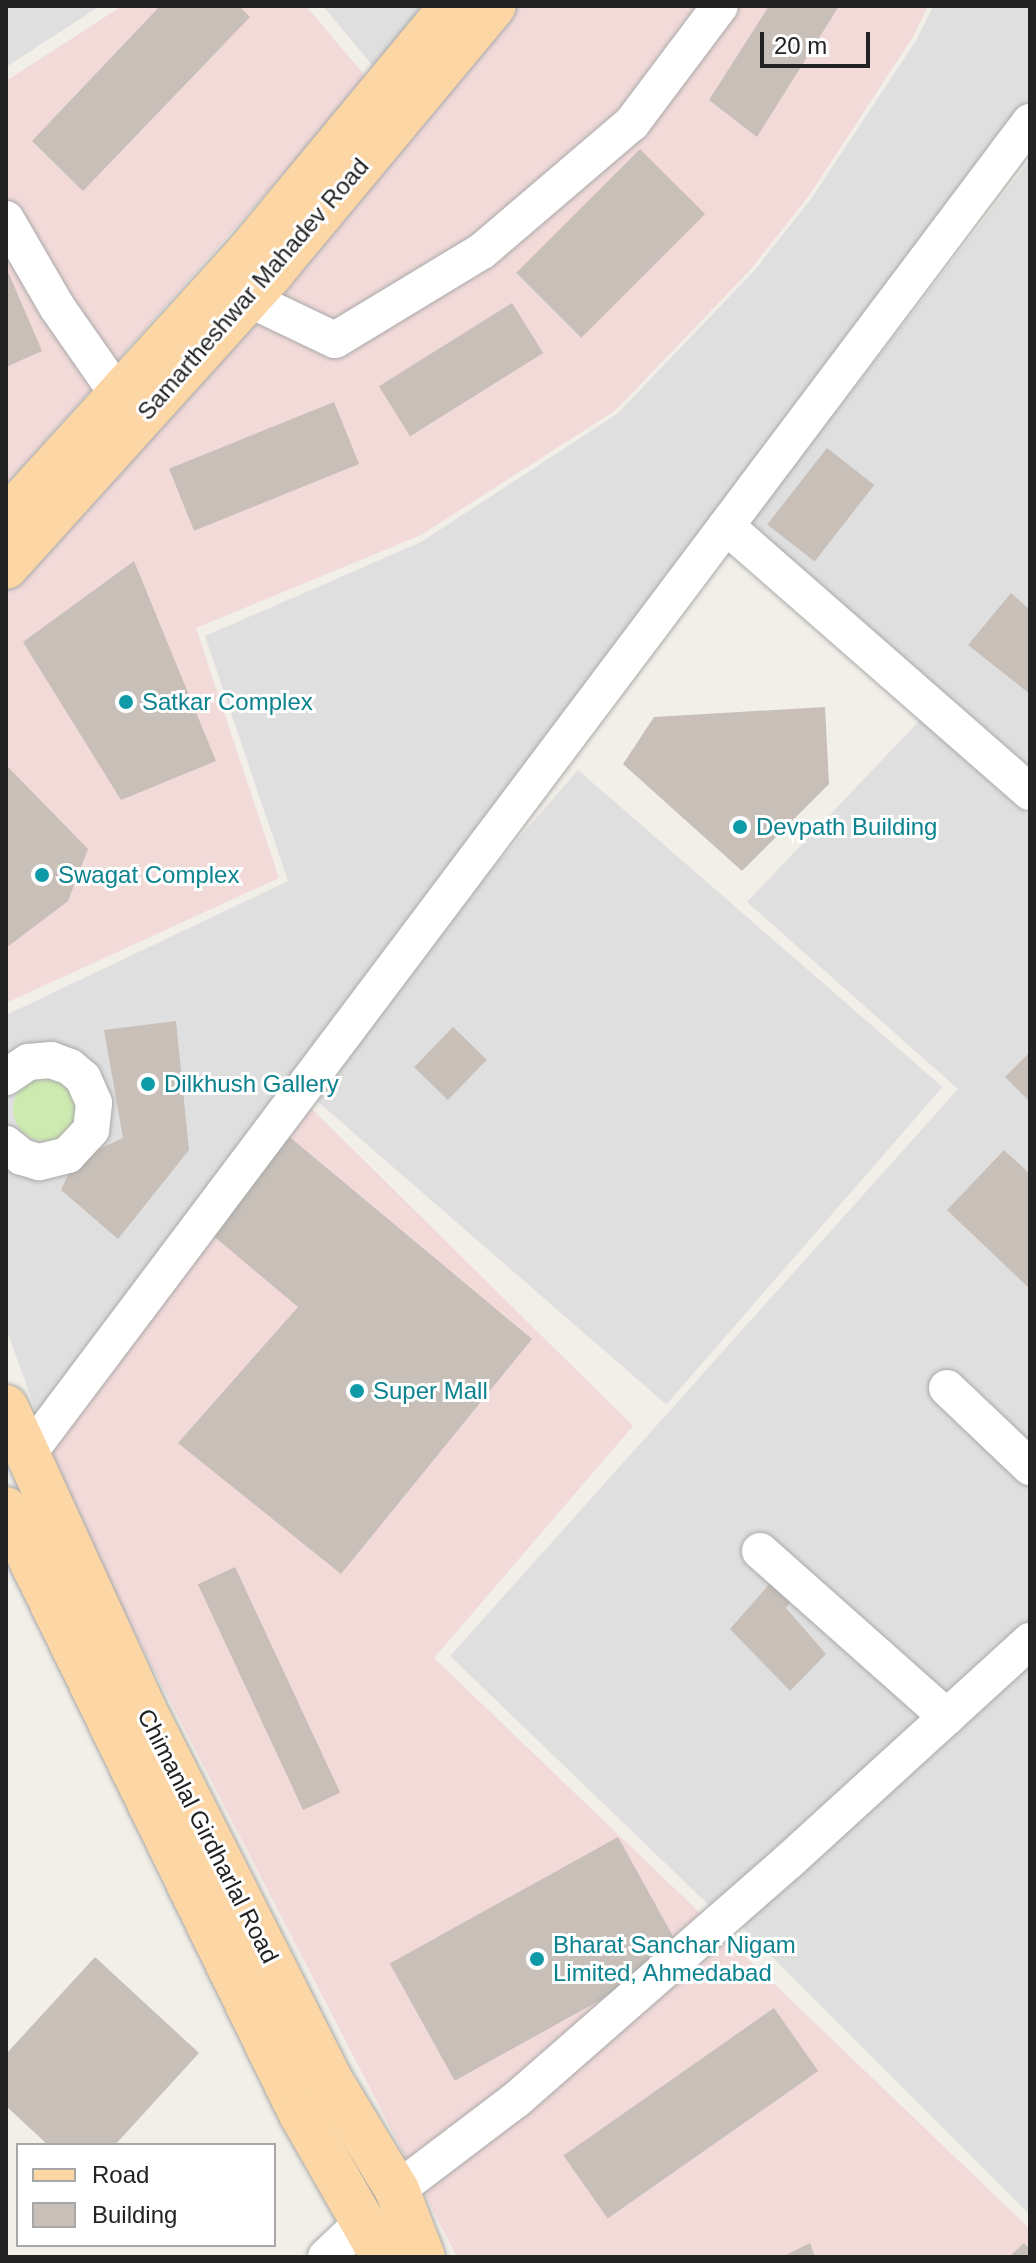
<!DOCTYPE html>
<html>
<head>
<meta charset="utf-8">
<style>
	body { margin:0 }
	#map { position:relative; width:1036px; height:2263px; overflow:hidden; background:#f2efe9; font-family:Arial,sans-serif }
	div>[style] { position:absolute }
	.residential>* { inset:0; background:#e0dfdf; transform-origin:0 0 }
	.commercial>* { inset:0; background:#f2dad9 }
	.grass>* { inset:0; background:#cdebb0 }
	.round { border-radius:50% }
	.building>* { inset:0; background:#c7bfb8; transform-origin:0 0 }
	.roads { filter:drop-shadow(0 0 2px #a9a9a9) drop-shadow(0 0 2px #a9a9a9) }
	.minor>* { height:36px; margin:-18px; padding:0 18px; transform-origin:18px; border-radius:18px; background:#fff }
	.major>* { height:44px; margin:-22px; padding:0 22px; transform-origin:22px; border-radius:22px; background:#fcd6a4 }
	.dots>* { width:22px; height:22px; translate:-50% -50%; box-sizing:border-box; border:4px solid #fff; border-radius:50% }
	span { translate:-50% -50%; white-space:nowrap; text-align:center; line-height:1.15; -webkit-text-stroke:6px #fff; paint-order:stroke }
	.street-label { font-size:24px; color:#222 }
	.culture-label { font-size:24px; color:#0d838f }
	.left { translate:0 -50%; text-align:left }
	.frame { position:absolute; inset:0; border:8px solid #222; pointer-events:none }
	.legend { position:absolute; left:16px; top:2143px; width:260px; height:104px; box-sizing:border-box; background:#fff; border:2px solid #a7a7a7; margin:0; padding:10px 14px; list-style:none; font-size:24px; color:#222 }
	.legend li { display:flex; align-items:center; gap:16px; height:40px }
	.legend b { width:40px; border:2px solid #a7a7a7 }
	.scale { position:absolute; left:760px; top:32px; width:110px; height:36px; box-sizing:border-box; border:4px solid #222; border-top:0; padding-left:10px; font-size:24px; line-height:28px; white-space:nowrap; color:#222; -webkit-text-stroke:6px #fff; paint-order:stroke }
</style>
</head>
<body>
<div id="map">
	<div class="residential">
		<i style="clip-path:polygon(6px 6px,100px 6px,6px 67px)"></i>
		<i style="clip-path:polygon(323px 6px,427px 6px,377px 71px)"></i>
		<i style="clip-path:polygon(933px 6px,1030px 6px,1030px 96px,37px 1414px,6px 1328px,6px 1015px,288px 881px,205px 636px,421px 542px,617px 414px,753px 272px,811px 199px,917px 39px)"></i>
		<i style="clip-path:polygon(1030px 160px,1030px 769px,748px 525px)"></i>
		<i style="clip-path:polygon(920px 720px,1030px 817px,1030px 1625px,717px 1913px,450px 1656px,958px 1089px,747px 902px)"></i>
		<i style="left:578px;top:770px;width:483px;height:421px;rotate:41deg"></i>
		<i style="clip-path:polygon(1030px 1660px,1030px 2215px,741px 1926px)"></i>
	</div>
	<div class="commercial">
		<i style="clip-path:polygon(122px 6px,306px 6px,368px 79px,6px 485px,6px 81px)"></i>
		<i style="clip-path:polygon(490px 6px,928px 6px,913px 37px,808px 197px,751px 269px,616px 410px,421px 535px,196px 628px,279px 878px,6px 1003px,6px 573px)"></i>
		<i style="clip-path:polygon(303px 1100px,633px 1426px,434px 1658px,1030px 2229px,1030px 2257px,457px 2257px,41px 1451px)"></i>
	</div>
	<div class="grass">
		<i class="round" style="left:13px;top:1077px;width:64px;height:64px"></i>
	</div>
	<div class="building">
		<i style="clip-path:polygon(160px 6px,239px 6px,250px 17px,83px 191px,32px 141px)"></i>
		<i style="clip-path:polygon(769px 6px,839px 6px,757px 137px,709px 100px)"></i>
		<i style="left:640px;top:149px;width:92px;height:175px;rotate:45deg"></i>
		<i style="clip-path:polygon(6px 267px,42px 351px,6px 367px)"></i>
		<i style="left:512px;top:303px;width:59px;height:157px;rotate:58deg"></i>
		<i style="left:334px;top:402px;width:67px;height:178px;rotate:68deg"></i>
		<i style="left:827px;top:448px;width:60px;height:97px;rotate:38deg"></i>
		<i style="clip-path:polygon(134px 561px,216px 761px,121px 800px,23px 642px)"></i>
		<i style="clip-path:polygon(1011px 593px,1030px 610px,1030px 694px,968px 645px)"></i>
		<i style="clip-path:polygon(825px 707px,829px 784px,742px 871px,623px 764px,654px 717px)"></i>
		<i style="clip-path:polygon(6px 765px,88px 849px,68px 901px,6px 948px)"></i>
		<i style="clip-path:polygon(176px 1021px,189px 1150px,118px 1239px,61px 1190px,75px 1160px,123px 1138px,104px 1030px)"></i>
		<i style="left:453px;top:1027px;width:47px;height:56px;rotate:44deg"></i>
		<i style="clip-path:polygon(1030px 1052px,1030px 1102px,1005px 1077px)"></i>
		<i style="clip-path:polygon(286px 1134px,532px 1339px,341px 1574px,178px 1443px,298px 1307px,210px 1233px)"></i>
		<i style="clip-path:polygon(1004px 1150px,1030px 1174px,1030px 1289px,947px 1210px)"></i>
		<i style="left:235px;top:1567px;width:249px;height:41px;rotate:65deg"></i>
		<i style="clip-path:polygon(772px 1581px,793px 1598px,786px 1608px,826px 1654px,790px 1691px,730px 1629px)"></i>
		<i style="left:618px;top:1837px;width:134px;height:261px;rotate:61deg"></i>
		<i style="clip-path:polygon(95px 1957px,199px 2053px,115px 2145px,48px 2145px,6px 2106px,6px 2054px)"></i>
		<i style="left:774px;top:2008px;width:77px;height:257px;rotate:55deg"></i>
		<i style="clip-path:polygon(810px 2243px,815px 2257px,782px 2257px)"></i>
		<i style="clip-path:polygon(1024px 2243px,1030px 2249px,1030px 2257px,1009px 2257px)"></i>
	</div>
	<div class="roads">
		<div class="minor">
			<i style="left:6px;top:219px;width:102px;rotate:59.9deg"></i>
			<i style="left:57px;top:307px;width:108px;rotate:55.1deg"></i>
			<i style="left:249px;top:299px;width:95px;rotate:25.5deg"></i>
			<i style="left:335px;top:340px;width:172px;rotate:-31.2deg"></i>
			<i style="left:482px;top:251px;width:197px;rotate:-40.5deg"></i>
			<i style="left:632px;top:123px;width:146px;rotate:-53.1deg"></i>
			<i style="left:726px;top:526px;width:404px;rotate:41.2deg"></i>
			<i style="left:6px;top:1077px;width:27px;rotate:-34deg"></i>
			<i style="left:28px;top:1062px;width:23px;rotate:-5deg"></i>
			<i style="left:51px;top:1060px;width:20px;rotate:20deg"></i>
			<i style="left:70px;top:1067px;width:17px;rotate:40deg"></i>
			<i style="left:83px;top:1078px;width:27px;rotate:66deg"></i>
			<i style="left:94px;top:1103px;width:27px;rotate:96deg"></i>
			<i style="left:91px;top:1130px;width:34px;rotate:133deg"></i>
			<i style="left:68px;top:1155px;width:30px;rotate:166deg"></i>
			<i style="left:39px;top:1162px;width:18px;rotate:-164deg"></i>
			<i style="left:22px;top:1157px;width:21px;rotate:-141deg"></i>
			<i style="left:947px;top:1388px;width:115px;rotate:43.6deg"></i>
			<i style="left:28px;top:1454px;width:1667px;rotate:-53.05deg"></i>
			<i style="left:760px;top:1551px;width:250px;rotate:41.6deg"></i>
			<i style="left:397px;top:2190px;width:151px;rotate:-37.2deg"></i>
			<i style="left:517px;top:2099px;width:363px;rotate:-41.2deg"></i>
			<i style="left:790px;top:1860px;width:325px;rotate:-42.4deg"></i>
			<i style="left:326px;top:2257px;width:52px;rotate:-43.5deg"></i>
		</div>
		<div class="major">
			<i style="left:6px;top:519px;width:362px;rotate:-47.8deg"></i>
			<i style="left:249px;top:251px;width:318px;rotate:-50.4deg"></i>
			<i style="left:6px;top:567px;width:399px;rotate:-47.9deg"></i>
			<i style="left:273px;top:271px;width:345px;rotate:-50.2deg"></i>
			<i style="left:6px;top:1407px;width:332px;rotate:65.4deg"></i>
			<i style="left:144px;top:1709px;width:422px;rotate:63.3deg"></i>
			<i style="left:334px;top:2086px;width:122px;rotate:58.8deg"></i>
			<i style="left:397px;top:2190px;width:72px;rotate:68.8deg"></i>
			<i style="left:6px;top:1509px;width:673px;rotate:64.01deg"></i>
			<i style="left:301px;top:2114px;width:165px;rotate:60.2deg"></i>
		</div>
	</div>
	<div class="dots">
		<i style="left:126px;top:702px;background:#0f9aa8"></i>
		<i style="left:740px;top:827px;background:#0f9aa8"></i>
		<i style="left:42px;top:875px;background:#0f9aa8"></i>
		<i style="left:148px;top:1084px;background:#0f9aa8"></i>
		<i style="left:357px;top:1391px;background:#0f9aa8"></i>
		<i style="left:537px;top:1959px;background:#0f9aa8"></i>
	</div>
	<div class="street-label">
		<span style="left:253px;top:289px;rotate:-49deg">Samartheshwar Mahadev Road</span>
		<span style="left:208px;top:1836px;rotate:63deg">Chimanlal Girdharlal Road</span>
	</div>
	<div class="culture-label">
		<span class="left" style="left:142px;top:702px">Satkar Complex</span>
		<span class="left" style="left:756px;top:827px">Devpath Building</span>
		<span class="left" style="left:58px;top:875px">Swagat Complex</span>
		<span class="left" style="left:164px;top:1084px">Dilkhush Gallery</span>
		<span class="left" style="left:373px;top:1391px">Super Mall</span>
		<span class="left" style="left:553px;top:1959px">Bharat Sanchar Nigam<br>Limited, Ahmedabad</span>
	</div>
	<div class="frame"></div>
	<ul class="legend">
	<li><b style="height:10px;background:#fcd6a4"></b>Road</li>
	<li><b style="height:22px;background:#c7bfb8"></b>Building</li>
	</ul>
	<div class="scale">20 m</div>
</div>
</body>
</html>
